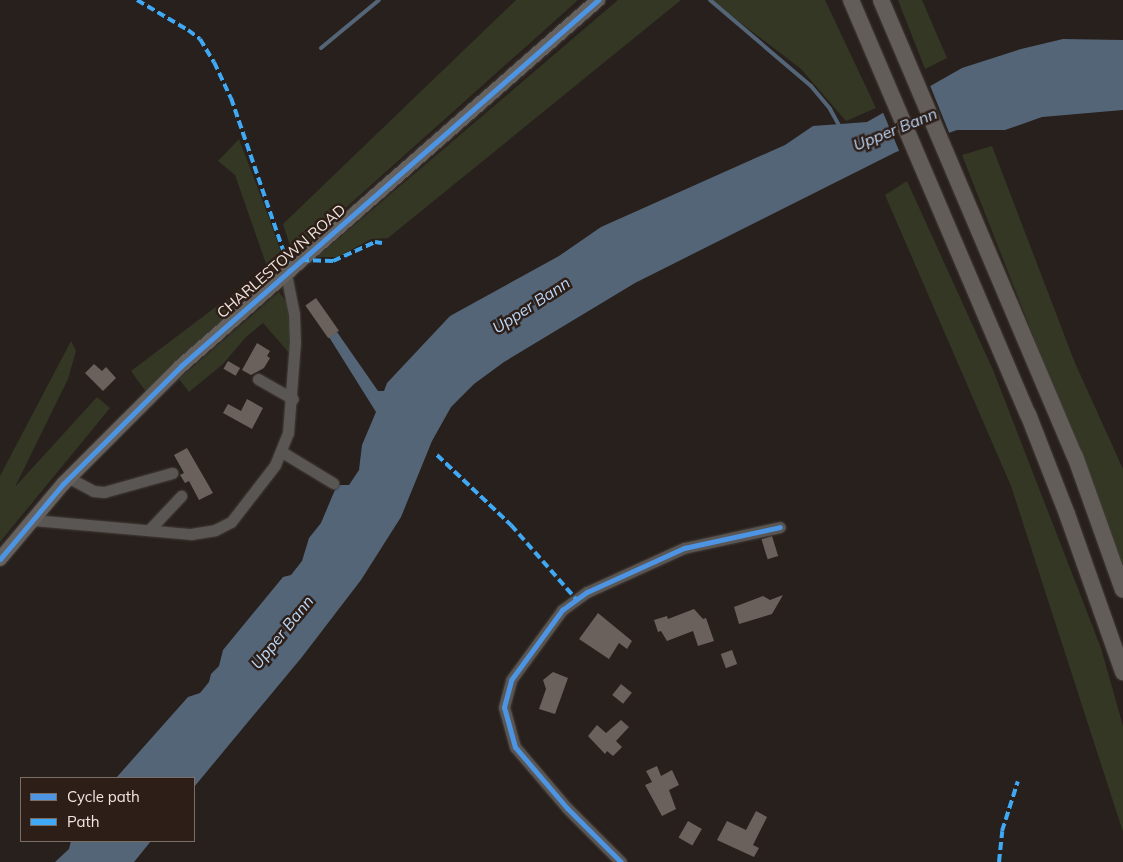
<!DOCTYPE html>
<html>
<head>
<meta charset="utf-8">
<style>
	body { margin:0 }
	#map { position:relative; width:1123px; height:862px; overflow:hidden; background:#28201c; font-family:Mulish,sans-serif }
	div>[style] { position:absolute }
	.green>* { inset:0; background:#333724 }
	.water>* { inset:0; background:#546578 }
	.pier>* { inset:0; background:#28201c }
	.stream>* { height:4px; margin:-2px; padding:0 2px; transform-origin:2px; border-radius:2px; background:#546578 }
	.building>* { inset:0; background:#6b615c; transform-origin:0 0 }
	.roads { filter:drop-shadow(0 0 1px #433c38) drop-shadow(0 0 1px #433c38) }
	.minor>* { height:11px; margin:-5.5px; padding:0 5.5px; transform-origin:5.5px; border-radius:5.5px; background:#5a5653 }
	.major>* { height:14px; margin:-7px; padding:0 7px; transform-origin:7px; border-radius:7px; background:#64615e }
	.highway>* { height:16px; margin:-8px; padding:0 8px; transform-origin:8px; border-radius:8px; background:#625d59 }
	.quiet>* { height:4px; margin-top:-2px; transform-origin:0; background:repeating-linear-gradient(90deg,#3fa9f5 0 8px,transparent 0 12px) }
	.cycleway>* { height:5px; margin:-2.5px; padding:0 2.5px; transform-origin:2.5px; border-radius:2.5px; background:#4d94e3 }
	span { translate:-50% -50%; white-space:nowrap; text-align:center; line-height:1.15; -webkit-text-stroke:5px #2d1e17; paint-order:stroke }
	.street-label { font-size:15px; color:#f0e5e0 }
	.water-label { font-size:16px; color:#bad8fa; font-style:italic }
	.legend { position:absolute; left:20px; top:777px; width:175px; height:65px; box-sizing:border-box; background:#2d1e17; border:1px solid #7b6e67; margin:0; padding:6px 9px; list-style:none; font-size:15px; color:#f0e5e0 }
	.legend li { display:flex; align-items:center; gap:10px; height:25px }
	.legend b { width:25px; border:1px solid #7b6e67 }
</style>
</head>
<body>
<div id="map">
	<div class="green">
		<i style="clip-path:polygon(516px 0,578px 0,293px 255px,283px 224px)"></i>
		<i style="clip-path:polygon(618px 0,681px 0,388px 238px,371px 239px,338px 257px,317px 257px)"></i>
		<i style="clip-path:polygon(711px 0,825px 0,876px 108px,846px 121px,801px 69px)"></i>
		<i style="clip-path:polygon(898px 0,922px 0,947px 58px,925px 69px)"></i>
		<i style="clip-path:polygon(239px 139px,268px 215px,284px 261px,266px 264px,235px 175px,218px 161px)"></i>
		<i style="clip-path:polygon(992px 146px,1075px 363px,1123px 469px,1123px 564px,962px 155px)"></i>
		<i style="clip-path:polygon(907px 181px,993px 370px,1101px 648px,1123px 726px,1123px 832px,1011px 486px,885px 195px)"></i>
		<i style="clip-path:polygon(254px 278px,241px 303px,146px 392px,131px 371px)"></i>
		<i style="clip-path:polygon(279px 292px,288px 304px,290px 354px,263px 323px,246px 337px,223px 364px,189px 392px,179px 379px)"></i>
		<i style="clip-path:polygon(71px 341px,76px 351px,68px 379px,15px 487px,97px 397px,110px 408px,0 542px,0 476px)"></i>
	</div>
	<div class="water">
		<i style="clip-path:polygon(1063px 39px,1123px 40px,1123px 110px,1042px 117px,1005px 130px,957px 130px,896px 152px,635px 283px,504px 362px,474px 384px,451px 407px,432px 441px,401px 517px,361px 580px,302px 657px,194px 787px,194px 778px,116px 778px,188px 697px,200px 693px,209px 682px,211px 674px,219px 666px,223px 650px,283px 577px,291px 575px,302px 561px,309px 538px,321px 523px,337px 485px,349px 485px,359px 470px,362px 445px,376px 412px,329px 337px,337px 332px,378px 391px,384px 391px,387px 383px,450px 316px,559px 256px,601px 227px,785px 145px,813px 126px,867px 122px,962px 68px,1021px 49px)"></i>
		<i style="clip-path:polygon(71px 841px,151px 841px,134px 862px,55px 862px,69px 849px)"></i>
	</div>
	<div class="pier">
		<i style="clip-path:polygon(929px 83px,950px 135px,900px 153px,882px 110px)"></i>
	</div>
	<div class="stream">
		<i style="left:710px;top:0;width:133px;rotate:40.4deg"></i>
		<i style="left:811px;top:86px;width:30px;rotate:50deg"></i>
		<i style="left:830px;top:109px;width:23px;rotate:61deg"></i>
		<i style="left:321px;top:48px;width:75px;rotate:-39.6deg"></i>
	</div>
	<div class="building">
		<i style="left:316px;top:298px;width:40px;height:13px;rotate:55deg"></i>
		<i style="clip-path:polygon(257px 343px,270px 351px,267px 356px,270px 358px,264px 368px,251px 375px,242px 370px)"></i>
		<i style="left:228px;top:361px;width:14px;height:9px;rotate:30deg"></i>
		<i style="clip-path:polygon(94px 364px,102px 371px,106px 367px,116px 378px,103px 391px,85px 373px)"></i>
		<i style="clip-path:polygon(247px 399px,263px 408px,252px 429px,223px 413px,228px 404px,241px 411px)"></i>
		<i style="clip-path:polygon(187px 448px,213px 493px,199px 500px,189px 481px,185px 483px,180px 475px,184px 473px,174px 455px)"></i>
		<i style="left:772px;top:536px;width:21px;height:11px;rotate:73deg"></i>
		<i style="clip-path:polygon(783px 595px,772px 614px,739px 624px,734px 607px,763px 596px,770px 600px)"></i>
		<i style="clip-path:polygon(694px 609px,703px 619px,706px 618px,714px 641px,698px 646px,693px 631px,667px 641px,661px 631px,658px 632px,654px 620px,667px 616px,668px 619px)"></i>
		<i style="clip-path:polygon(598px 613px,632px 641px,627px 649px,619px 643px,609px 659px,579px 639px)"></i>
		<i style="left:732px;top:650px;width:15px;height:12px;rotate:70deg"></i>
		<i style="clip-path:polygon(553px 672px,568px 678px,555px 714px,539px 709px,546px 689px,543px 680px)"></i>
		<i style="left:621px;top:684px;width:14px;height:14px;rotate:39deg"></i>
		<i style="clip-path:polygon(621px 720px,629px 727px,616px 741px,622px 747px,613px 756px,607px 751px,605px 754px,588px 736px,597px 725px,606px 733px)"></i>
		<i style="clip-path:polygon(657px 766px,661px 776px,672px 770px,679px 785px,669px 790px,676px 809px,662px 816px,645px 785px,652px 782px,646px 771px)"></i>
		<i style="clip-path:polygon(756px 811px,767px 817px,753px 845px,759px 848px,754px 857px,717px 840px,727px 821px,746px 830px)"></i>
		<i style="left:688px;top:821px;width:16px;height:19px;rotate:30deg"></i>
	</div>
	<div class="roads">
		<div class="minor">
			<i style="left:258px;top:379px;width:40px;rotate:29.7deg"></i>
			<i style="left:282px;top:452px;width:60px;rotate:31.3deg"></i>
			<i style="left:69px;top:478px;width:27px;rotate:28deg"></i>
			<i style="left:93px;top:491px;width:11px;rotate:5deg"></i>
			<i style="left:104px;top:492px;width:71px;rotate:-15.6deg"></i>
			<i style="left:33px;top:520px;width:159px;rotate:5.1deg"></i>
			<i style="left:191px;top:534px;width:24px;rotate:-9deg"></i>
			<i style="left:215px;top:530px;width:18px;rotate:-27deg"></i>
			<i style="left:231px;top:522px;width:72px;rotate:-52.3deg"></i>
			<i style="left:275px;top:465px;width:35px;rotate:-68deg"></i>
			<i style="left:288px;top:433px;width:90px;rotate:-85.6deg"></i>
			<i style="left:295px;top:343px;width:29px;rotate:-92deg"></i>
			<i style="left:294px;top:314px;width:41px;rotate:-101.3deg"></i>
			<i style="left:149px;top:530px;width:47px;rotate:-46.7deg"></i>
			<i style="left:621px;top:862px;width:76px;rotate:-135deg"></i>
			<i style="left:567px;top:808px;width:80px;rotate:-130.4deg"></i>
			<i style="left:515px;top:747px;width:41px;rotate:-105.4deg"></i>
			<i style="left:504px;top:707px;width:28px;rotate:-75deg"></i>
			<i style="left:511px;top:680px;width:87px;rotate:-53.9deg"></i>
			<i style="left:562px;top:610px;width:31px;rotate:-36deg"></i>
			<i style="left:587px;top:592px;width:107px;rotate:-24.4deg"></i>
			<i style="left:684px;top:548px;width:98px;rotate:-12.3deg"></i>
		</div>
		<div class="major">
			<i style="left:0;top:559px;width:98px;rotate:-50deg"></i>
			<i style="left:63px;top:484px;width:167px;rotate:-45deg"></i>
			<i style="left:181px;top:366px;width:555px;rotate:-41.27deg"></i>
		</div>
		<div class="highway">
			<i style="left:851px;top:0;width:450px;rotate:66.9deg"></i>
			<i style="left:1028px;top:414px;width:107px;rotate:68.7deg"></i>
			<i style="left:1067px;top:514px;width:168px;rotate:70.5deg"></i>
			<i style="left:881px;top:0;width:496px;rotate:67deg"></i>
			<i style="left:1075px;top:456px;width:142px;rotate:70.3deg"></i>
		</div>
	</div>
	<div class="quiet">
		<i style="left:137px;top:0;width:59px;rotate:30.5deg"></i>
		<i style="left:188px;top:30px;width:15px;rotate:37deg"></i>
		<i style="left:200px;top:39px;width:27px;rotate:59deg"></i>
		<i style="left:214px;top:62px;width:40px;rotate:65deg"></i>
		<i style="left:231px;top:98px;width:182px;rotate:71.1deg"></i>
		<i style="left:301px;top:260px;width:32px;rotate:2deg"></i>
		<i style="left:333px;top:261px;width:46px;rotate:-24.3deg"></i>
		<i style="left:375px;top:242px;width:7px;rotate:8deg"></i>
		<i style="left:437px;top:455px;width:102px;rotate:43.4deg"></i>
		<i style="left:511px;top:525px;width:98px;rotate:48.7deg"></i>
		<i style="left:999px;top:862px;width:31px;rotate:-84deg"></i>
		<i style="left:1002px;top:831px;width:52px;rotate:-72.3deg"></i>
	</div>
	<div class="cycleway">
		<i style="left:0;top:559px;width:98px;rotate:-50deg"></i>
		<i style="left:63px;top:484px;width:167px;rotate:-45deg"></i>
		<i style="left:181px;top:366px;width:555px;rotate:-41.27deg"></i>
		<i style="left:621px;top:862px;width:76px;rotate:-135deg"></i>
		<i style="left:567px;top:808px;width:80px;rotate:-130.4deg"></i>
		<i style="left:515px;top:747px;width:41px;rotate:-105.4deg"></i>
		<i style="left:504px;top:707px;width:28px;rotate:-75deg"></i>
		<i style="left:511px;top:680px;width:87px;rotate:-53.9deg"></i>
		<i style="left:562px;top:610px;width:31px;rotate:-36deg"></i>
		<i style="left:587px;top:592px;width:107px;rotate:-24.4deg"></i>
		<i style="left:684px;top:548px;width:98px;rotate:-12.3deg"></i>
	</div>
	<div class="street-label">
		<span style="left:281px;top:261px;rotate:-41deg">CHARLESTOWN ROAD</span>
	</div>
	<div class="water-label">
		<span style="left:895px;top:129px;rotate:-22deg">Upper Bann</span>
		<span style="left:531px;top:305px;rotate:-33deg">Upper Bann</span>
		<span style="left:282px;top:632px;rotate:-51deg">Upper Bann</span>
	</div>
	<ul class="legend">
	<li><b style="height:6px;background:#4d94e3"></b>Cycle path</li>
	<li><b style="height:6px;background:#3fa9f5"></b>Path</li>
	</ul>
</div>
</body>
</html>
